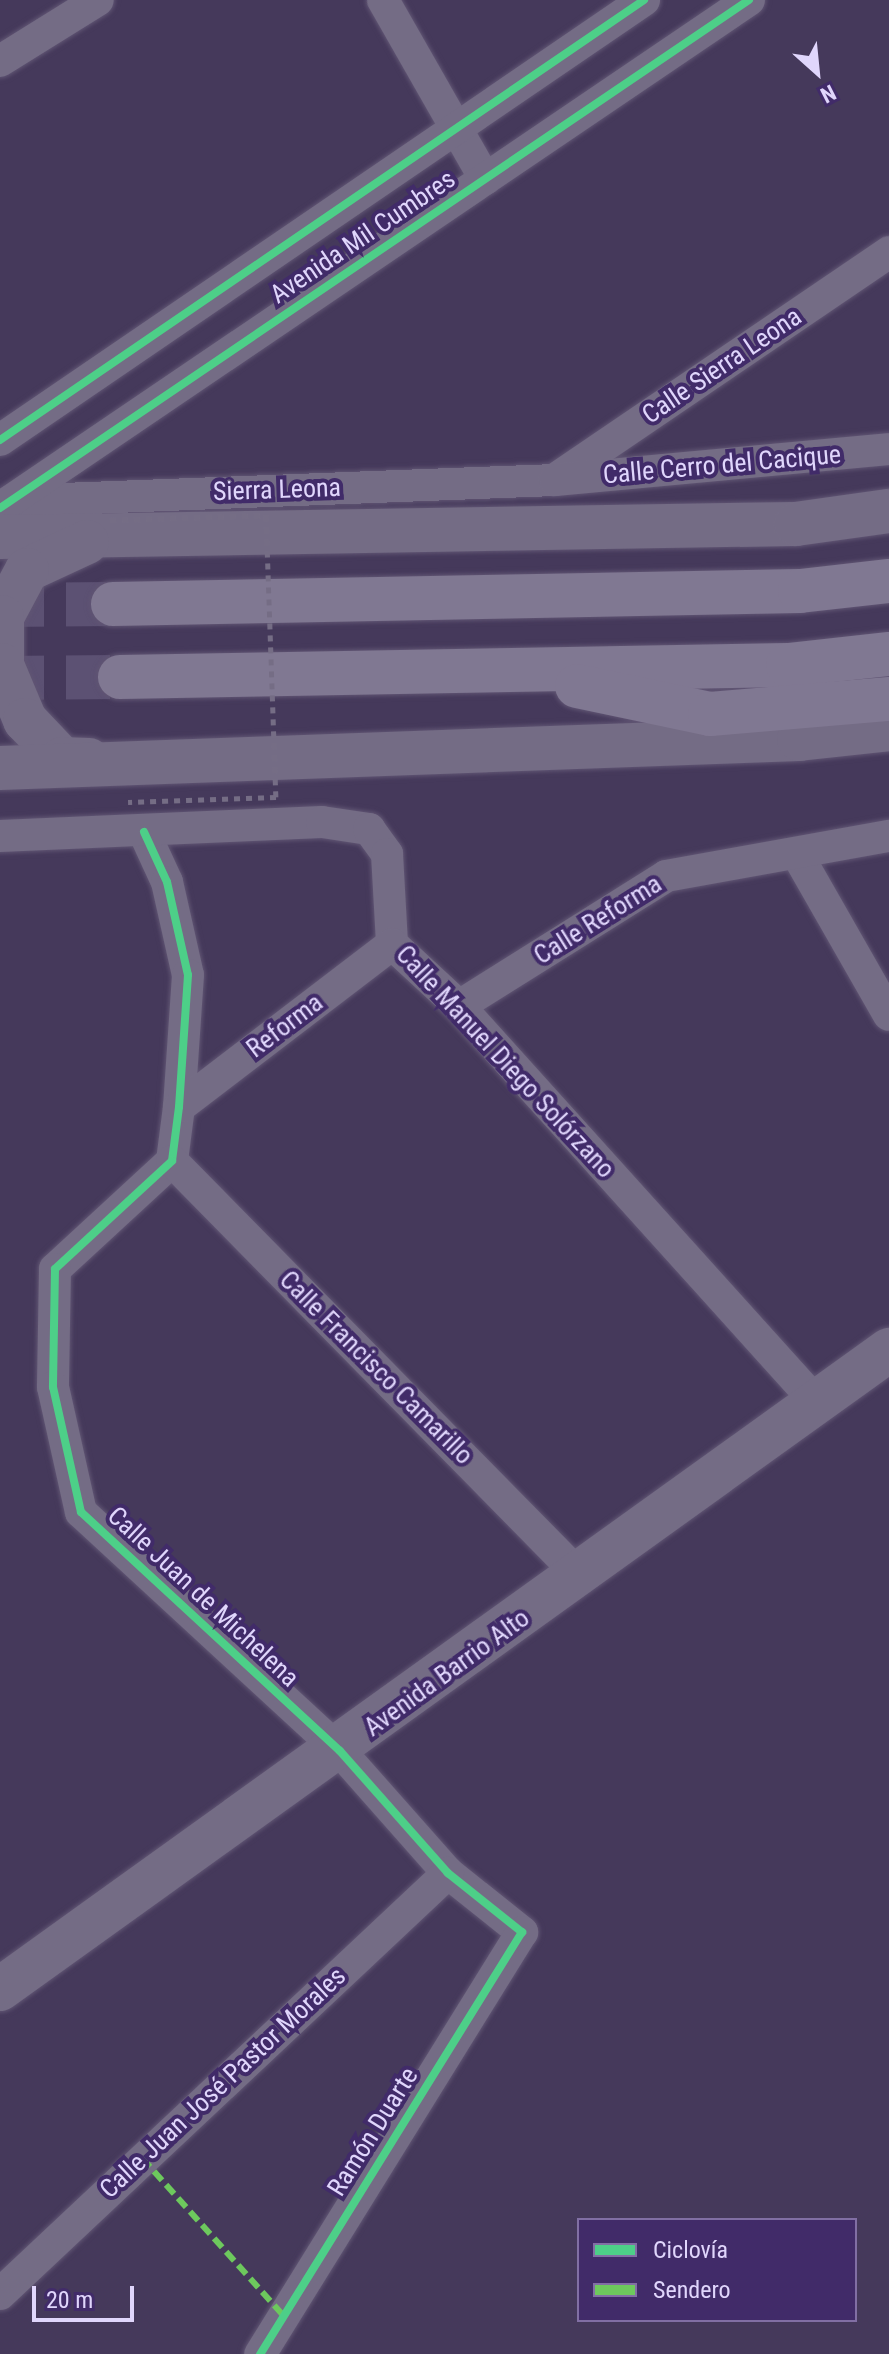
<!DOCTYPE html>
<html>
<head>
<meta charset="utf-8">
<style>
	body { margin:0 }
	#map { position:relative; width:889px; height:2354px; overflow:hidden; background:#45395b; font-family:"Roboto Condensed",sans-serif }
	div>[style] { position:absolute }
	.highway-tunnel>* { height:44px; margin-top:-22px; transform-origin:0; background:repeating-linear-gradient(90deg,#5c5173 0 44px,transparent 0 66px) }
	.roads { filter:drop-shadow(0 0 2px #605573) drop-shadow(0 0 2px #605573) }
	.street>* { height:32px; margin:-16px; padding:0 16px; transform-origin:16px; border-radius:16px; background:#746c85 }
	.secondary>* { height:44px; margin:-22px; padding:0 22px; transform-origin:22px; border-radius:22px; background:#746c85 }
	.highway>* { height:44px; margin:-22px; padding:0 22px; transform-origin:22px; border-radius:22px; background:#807892 }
	.path-bridge>* { height:5px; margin-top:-2.5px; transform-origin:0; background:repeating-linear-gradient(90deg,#756d85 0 6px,transparent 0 12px) }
	.quiet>* { height:6px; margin-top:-3px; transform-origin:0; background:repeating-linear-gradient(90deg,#6dc95d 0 12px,transparent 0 18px) }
	.cycleway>* { height:8px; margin:-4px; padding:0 4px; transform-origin:4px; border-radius:4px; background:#4dcf88 }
	span { translate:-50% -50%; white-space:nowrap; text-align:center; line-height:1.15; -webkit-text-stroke:8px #412b69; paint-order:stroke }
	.street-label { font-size:26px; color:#e0d6fc }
	.legend { position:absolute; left:577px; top:2218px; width:280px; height:104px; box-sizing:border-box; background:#412b69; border:2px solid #816fa4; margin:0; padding:10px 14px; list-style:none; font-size:24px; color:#e0d6fc }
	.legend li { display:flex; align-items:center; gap:16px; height:40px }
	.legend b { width:40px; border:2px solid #816fa4 }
	.north { position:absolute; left:777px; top:32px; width:80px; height:80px; -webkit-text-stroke:6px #412b69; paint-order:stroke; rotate:153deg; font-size:22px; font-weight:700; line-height:32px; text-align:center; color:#e0d6fc }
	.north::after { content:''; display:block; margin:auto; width:28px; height:36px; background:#e0d6fc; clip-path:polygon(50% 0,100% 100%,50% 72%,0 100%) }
	.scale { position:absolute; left:32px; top:2286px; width:102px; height:36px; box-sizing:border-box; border:4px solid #e0d6fc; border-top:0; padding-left:10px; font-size:24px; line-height:28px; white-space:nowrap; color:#e0d6fc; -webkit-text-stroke:6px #412b69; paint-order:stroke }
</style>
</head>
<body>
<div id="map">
	<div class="highway-tunnel">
		<i style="left:0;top:605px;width:113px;rotate:-0.5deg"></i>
		<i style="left:0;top:678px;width:120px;rotate:-0.5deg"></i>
	</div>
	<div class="roads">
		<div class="street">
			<i style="left:383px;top:0;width:206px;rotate:60.3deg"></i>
			<i style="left:0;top:61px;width:115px;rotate:-31.9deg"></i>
			<i style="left:0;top:440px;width:780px;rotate:-34.34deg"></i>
			<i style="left:557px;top:478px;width:402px;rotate:-34.2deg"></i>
			<i style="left:11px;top:501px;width:544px;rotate:-2.21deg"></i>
			<i style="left:555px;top:480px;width:335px;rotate:-5.3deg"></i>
			<i style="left:0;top:508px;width:905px;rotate:-34.15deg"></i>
			<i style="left:144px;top:832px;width:55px;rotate:65.3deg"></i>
			<i style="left:167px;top:882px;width:95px;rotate:77.3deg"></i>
			<i style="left:188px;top:975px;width:132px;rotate:93.9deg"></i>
			<i style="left:179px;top:1107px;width:54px;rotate:97.4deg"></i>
			<i style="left:172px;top:1161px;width:159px;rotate:137.3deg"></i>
			<i style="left:55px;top:1269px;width:118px;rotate:91deg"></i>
			<i style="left:53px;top:1387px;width:128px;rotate:77.4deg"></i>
			<i style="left:81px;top:1512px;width:352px;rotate:42.7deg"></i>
			<i style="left:340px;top:1751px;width:163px;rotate:48.5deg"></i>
			<i style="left:448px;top:1873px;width:95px;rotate:38.6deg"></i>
			<i style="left:522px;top:1932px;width:497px;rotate:121.8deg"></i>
			<i style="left:0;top:836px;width:322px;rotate:-2.5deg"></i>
			<i style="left:322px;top:822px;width:48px;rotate:8.5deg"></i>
			<i style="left:369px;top:829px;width:31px;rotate:54deg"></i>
			<i style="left:387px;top:854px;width:90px;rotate:86.8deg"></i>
			<i style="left:392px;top:944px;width:91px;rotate:42.8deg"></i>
			<i style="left:459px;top:1006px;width:535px;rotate:47.96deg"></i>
			<i style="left:797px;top:854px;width:185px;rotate:60.3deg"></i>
			<i style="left:459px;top:1006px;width:244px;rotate:-32.1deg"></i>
			<i style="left:666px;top:876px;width:227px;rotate:-10.2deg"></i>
			<i style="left:179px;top:1107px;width:268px;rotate:-37.4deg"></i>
			<i style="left:172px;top:1161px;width:582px;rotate:45.49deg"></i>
			<i style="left:0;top:2294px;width:615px;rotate:-43.22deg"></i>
		</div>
		<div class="secondary">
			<i style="left:0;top:537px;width:796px;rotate:-0.94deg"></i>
			<i style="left:796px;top:524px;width:94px;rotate:-8deg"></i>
			<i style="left:87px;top:542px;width:66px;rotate:155deg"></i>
			<i style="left:27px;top:570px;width:53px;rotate:118deg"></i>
			<i style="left:2px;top:617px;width:48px;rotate:90deg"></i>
			<i style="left:2px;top:665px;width:60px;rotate:67.3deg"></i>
			<i style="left:25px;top:720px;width:54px;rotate:46.5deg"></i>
			<i style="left:62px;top:759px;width:27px;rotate:2deg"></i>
			<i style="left:0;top:768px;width:800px;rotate:-2.08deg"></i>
			<i style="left:799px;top:739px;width:91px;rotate:-6.3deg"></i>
			<i style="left:0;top:1989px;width:1095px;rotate:-35.71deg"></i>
		</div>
		<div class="highway">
			<i style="left:113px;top:604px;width:687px;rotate:-1.08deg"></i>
			<i style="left:800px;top:591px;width:90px;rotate:-6.4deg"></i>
			<i style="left:120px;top:677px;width:668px;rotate:-1.03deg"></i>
			<i style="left:788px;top:665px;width:102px;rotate:-6.2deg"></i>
			<i style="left:577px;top:686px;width:136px;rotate:11.9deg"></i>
			<i style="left:710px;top:714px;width:180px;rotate:-4.8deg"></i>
		</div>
	</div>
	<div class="path-bridge">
		<i style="left:110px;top:520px;width:156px;rotate:-1.8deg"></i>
		<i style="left:266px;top:515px;width:282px;rotate:88deg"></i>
		<i style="left:276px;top:797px;width:148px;rotate:178.1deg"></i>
	</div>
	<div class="quiet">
		<i style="left:142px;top:2158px;width:210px;rotate:48.1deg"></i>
	</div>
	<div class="cycleway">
		<i style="left:0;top:440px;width:780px;rotate:-34.34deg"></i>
		<i style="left:0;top:508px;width:905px;rotate:-34.15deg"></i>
		<i style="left:144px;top:832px;width:55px;rotate:65.3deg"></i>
		<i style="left:167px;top:882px;width:95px;rotate:77.3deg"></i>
		<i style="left:188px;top:975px;width:132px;rotate:93.9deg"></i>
		<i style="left:179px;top:1107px;width:54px;rotate:97.4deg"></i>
		<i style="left:172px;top:1161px;width:159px;rotate:137.3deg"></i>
		<i style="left:55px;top:1269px;width:118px;rotate:91deg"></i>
		<i style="left:53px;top:1387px;width:128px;rotate:77.4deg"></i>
		<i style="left:81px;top:1512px;width:352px;rotate:42.7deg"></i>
		<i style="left:340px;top:1751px;width:163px;rotate:48.5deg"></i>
		<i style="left:448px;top:1873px;width:95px;rotate:38.6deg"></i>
		<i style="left:522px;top:1932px;width:497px;rotate:121.8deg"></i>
	</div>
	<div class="street-label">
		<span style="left:363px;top:237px;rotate:-34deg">Avenida Mil Cumbres</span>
		<span style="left:722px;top:366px;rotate:-34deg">Calle Sierra Leona</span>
		<span style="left:722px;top:465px;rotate:-5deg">Calle Cerro del Cacique</span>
		<span style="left:277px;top:490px;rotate:-2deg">Sierra Leona</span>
		<span style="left:598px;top:920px;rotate:-32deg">Calle Reforma</span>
		<span style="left:285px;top:1026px;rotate:-37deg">Reforma</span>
		<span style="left:505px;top:1062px;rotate:47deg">Calle Manuel Diego Solórzano</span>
		<span style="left:376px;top:1368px;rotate:45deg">Calle Francisco Camarillo</span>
		<span style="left:203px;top:1597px;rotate:43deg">Calle Juan de Michelena</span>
		<span style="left:447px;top:1673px;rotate:-36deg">Avenida Barrio Alto</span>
		<span style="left:223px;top:2083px;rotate:-43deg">Calle Juan José Pastor Morales</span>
		<span style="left:373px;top:2132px;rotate:-58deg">Ramón Duarte</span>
	</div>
	<ul class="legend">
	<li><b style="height:10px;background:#4dcf88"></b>Ciclovía</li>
	<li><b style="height:10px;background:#6dc95d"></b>Sendero</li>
	</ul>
	<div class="north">N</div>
	<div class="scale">20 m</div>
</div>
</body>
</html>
